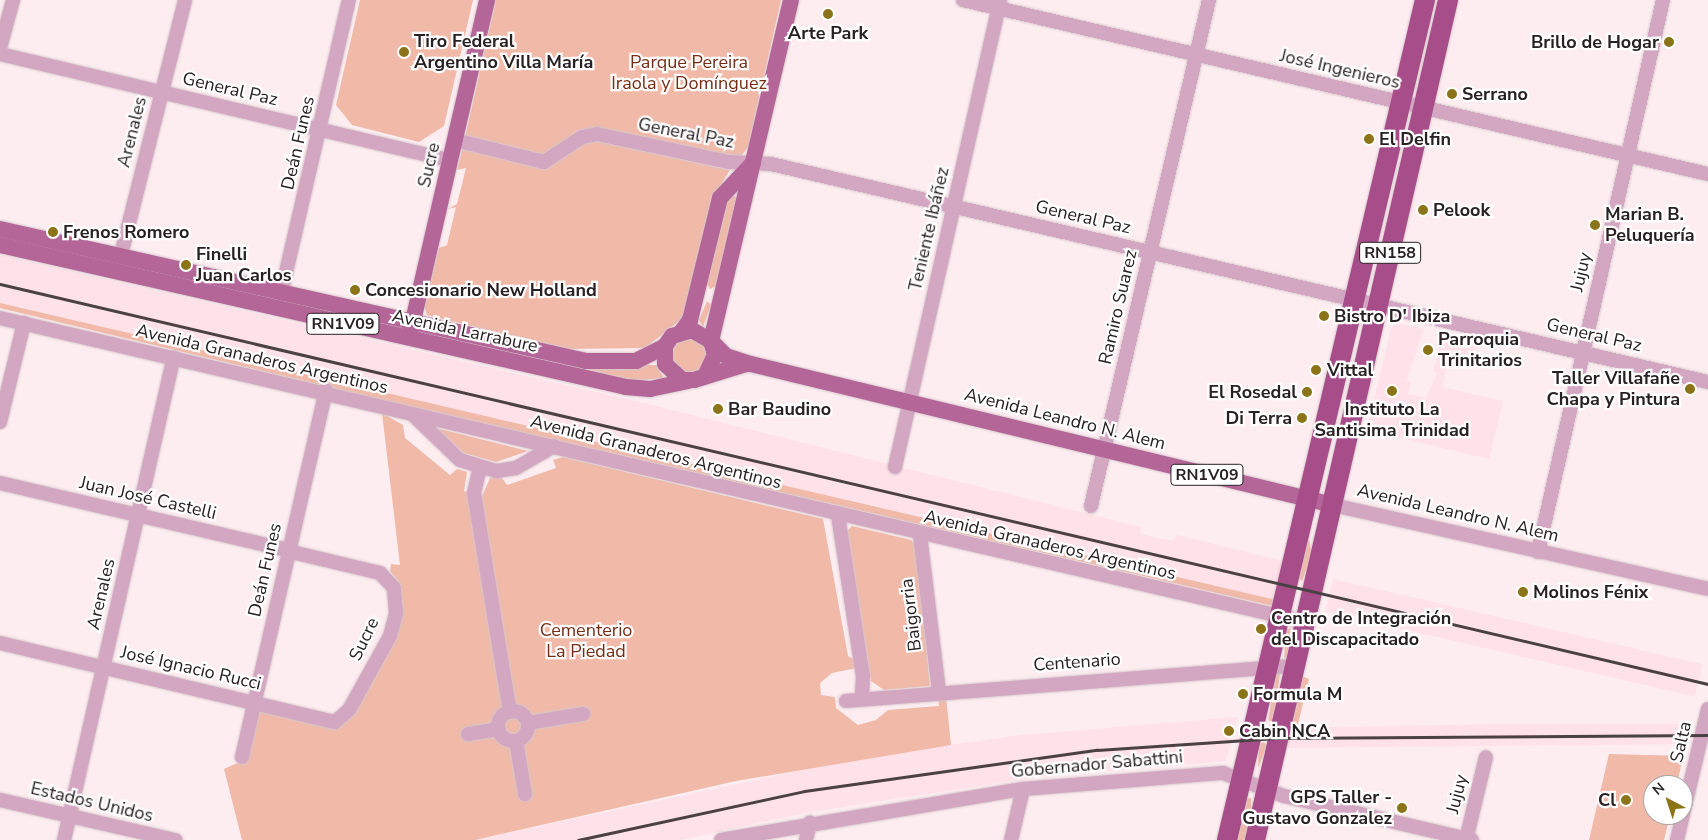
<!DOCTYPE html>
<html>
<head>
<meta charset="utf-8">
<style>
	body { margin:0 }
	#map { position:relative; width:1708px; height:840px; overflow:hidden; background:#fdedf1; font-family:"Nunito Sans",sans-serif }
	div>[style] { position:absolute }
	.built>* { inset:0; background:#fee1e9; transform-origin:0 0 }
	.green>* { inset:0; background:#f0b9a8; transform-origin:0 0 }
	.round { border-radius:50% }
	.roads { filter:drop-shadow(0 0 1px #d7c8cc) drop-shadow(0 0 1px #d7c8cc) }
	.minor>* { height:14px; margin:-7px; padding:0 7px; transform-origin:7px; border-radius:7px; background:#d3a7c2 }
	.minor>.ring { margin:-7px; padding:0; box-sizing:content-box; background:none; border:14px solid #d3a7c2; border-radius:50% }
	.major>* { height:16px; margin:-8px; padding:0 8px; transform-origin:8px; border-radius:8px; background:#b46699 }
	.highway>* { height:20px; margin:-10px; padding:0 10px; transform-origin:10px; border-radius:10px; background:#a74d8a }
	.rail>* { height:3px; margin:-1.5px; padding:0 1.5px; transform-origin:1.5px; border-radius:1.5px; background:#4a4144 }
	.dots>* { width:14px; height:14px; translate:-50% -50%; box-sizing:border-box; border:2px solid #fff; border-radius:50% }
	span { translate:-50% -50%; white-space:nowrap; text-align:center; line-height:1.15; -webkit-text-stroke:4.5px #fff; paint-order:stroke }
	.shield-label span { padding:1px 4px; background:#fff; border:1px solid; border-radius:4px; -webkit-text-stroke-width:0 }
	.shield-label { font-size:16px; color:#282123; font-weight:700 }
	.poi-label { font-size:18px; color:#282123; font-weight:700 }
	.left { translate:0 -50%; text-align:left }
	.right { translate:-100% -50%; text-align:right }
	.park-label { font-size:18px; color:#772d15 }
	.street-label { font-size:18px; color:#282123 }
	.north { position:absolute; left:1643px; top:775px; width:50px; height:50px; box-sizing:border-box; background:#fff; border:1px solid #a9a6a7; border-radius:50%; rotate:320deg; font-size:14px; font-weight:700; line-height:20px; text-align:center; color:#282123 }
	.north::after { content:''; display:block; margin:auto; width:18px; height:22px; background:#8a7417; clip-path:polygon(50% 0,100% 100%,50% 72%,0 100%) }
</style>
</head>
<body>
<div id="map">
	<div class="built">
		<i style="clip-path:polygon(0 255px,644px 403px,1141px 527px,1140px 534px,1172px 541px,1177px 535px,1290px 563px,1281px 601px,0 303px)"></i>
		<i style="clip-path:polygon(1398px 323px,1424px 329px,1406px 381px,1411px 382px,1408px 394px,1426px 398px,1437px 373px,1433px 372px,1442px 334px,1478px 342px,1474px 361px,1449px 356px,1442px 387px,1503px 401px,1489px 459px,1367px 430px,1391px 328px)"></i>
		<i style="left:1333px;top:579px;width:379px;height:33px;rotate:13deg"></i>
		<i style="clip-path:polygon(1237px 717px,1226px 761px,1044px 776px,804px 813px,681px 840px,475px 840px,863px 757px,1022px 735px)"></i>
		<i style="clip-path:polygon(1499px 724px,1689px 724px,1685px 744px,1280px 748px,1284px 728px)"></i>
	</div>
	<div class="green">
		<i style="clip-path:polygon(360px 0,473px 0,444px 126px,419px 142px,352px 125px,336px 105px)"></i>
		<i style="clip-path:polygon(496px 0,781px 0,748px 147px,741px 156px,587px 139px,730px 170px,715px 195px,683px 318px,645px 348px,564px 349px,427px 315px,424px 305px,439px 248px,447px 245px,456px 207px,448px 209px,457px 204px,466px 168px,457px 170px,463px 146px,549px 157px,465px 137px)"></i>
		<i style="clip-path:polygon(733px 195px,737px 198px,716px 286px,710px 289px,707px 284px,728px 198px)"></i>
		<i style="clip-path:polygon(707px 301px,711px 305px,703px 327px,699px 320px)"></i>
		<i style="clip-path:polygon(0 303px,1281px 601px,1277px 607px,366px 396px,0 308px)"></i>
		<i style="clip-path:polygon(427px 334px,573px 365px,656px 365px,664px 378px,632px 381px)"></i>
		<i class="round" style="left:672px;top:338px;width:34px;height:34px"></i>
		<i style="clip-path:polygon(382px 413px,403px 425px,405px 438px,450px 475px,457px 469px,467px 472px,464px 491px,482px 496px,491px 476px,502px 478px,507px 485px,556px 468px,553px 460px,563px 457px,823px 519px,848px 656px,855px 660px,857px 668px,832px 673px,820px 683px,821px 695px,835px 697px,836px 708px,858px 725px,876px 720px,888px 710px,939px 706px,938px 697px,946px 697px,951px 745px,736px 781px,475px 840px,242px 840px,224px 769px,244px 760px,257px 711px,336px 726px,401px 608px,398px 581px,390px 571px,391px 564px,400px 565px)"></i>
		<i style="clip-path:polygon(437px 429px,440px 429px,528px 451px,496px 462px,464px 453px)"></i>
		<i style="clip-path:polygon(852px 526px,911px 540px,916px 545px,930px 686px,884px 690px,871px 681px,847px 531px)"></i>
		<i style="clip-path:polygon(1309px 539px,1312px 555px,1302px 581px,1298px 577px)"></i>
		<i style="clip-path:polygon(1291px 628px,1287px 657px,1284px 658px,1286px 630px)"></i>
		<i style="left:1280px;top:674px;width:48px;height:5px;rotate:98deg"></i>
		<i style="clip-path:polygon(1301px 676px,1309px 679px,1297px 728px,1284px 728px)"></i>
		<i style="clip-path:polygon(1264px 742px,1267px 746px,1258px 768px,1259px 744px)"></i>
		<i style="clip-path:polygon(1609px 754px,1683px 756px,1677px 785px,1653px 785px,1653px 815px,1670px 815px,1664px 840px,1589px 840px)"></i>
		<i style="clip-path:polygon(1251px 798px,1251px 840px,1232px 840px,1244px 799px)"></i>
	</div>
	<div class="roads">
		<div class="minor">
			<i style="left:963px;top:0;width:765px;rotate:13.15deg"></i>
			<i style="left:0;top:48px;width:50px;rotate:-74.8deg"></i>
			<i style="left:0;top:54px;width:462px;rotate:13.3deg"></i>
			<i style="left:455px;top:140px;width:92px;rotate:13.9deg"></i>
			<i style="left:544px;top:162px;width:45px;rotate:-33.3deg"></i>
			<i style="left:582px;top:137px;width:15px;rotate:-11deg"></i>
			<i style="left:597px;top:134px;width:135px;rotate:12deg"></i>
			<i style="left:729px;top:162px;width:42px;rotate:2.7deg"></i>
			<i style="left:771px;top:164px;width:962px;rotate:13.1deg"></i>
			<i style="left:118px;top:267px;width:275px;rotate:-75.9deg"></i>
			<i style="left:281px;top:294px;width:302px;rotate:-77deg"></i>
			<i style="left:0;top:318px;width:1340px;rotate:13.11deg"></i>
			<i style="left:412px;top:414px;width:66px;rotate:43.8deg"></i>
			<i style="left:460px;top:460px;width:39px;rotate:17deg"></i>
			<i style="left:497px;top:471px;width:19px;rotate:-9deg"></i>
			<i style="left:516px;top:468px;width:44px;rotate:-30.1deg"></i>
			<i style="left:0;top:422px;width:102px;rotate:-76.4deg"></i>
			<i style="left:480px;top:467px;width:27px;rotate:103deg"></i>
			<i style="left:474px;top:493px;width:222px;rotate:80.7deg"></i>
			<i style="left:895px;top:467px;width:478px;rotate:-77.3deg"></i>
			<i style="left:0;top:483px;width:296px;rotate:13.1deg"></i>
			<i style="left:1333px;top:505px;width:384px;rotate:12.6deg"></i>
			<i style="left:1091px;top:506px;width:520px;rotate:-76.87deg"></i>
			<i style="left:838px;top:515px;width:163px;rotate:81.2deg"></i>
			<i style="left:863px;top:676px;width:22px;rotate:93deg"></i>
			<i style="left:920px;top:535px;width:157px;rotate:83.1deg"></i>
			<i style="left:1538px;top:552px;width:566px;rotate:-77.24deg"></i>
			<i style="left:0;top:643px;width:344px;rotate:13.3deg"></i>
			<i style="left:335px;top:722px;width:18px;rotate:-41deg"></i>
			<i style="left:349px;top:710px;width:85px;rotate:-61deg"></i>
			<i style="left:390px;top:636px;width:24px;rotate:-75deg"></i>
			<i style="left:396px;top:613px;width:25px;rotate:-95deg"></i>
			<i style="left:394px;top:588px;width:21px;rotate:-133deg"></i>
			<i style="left:380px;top:573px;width:95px;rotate:-166.6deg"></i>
			<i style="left:846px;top:701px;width:449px;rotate:-4.5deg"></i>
			<i class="ring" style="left:498px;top:711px;width:16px;height:16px"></i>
			<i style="left:528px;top:723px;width:56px;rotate:-9.3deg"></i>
			<i style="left:468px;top:734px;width:31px;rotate:-9deg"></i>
			<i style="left:516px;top:741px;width:54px;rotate:80.4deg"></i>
			<i style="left:242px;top:757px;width:376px;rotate:-77.1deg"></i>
			<i style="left:0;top:800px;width:180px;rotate:12.9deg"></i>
			<i style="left:1683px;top:814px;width:108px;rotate:-76.6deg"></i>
			<i style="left:64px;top:840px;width:495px;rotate:-77.2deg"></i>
			<i style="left:721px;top:840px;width:306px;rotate:-9.6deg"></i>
			<i style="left:1023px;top:789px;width:201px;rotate:-4.6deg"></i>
			<i style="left:1223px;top:773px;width:65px;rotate:20.7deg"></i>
			<i style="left:1284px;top:796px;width:193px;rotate:13.2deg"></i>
			<i style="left:806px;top:840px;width:18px;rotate:-77deg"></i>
			<i style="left:1011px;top:840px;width:52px;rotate:-76.8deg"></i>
			<i style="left:1466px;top:840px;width:85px;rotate:-76.5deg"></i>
			<i style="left:1677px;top:840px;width:26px;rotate:-77deg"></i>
		</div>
		<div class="major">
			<i style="left:0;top:229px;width:601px;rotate:12.69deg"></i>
			<i style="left:586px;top:361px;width:50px"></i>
			<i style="left:636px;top:361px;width:33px;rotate:-27deg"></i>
			<i style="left:0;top:245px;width:642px;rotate:12.78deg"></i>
			<i style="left:626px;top:387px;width:24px;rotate:5deg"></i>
			<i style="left:650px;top:389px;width:39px;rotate:-12deg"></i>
			<i style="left:682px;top:331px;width:14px;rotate:-54deg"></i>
			<i style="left:690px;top:320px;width:126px;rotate:-76.2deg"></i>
			<i style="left:720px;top:198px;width:48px;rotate:-46.7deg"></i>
			<i style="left:410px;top:334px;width:343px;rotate:-77deg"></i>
			<i style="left:711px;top:341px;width:21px;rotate:45deg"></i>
			<i style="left:726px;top:356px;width:26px;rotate:18deg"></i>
			<i style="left:751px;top:364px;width:599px;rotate:13.62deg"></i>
			<i style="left:711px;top:341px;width:350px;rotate:-76.8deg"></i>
			<i style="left:706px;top:374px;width:21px;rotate:-65deg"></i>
			<i style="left:715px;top:355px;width:15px;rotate:-106deg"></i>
			<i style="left:711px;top:341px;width:22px;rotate:-150deg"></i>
			<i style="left:692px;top:330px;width:21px;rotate:163deg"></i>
			<i style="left:672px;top:336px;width:12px;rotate:125deg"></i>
			<i style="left:665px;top:346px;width:18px;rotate:90deg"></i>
			<i style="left:665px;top:364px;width:23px;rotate:43deg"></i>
			<i style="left:682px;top:380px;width:12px"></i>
			<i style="left:694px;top:380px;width:54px;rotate:-17.1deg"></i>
		</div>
		<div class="highway">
			<i style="left:1227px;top:840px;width:863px;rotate:-76.74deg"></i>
			<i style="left:1255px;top:840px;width:862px;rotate:-77.06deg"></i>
		</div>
	</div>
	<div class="rail">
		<i style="left:0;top:284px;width:1754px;rotate:13.18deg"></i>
		<i style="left:578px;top:840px;width:231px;rotate:-12.2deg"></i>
		<i style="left:804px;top:791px;width:296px;rotate:-8deg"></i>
		<i style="left:1097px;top:750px;width:180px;rotate:-3.8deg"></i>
		<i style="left:1277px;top:738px;width:431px;rotate:-0.4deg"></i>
	</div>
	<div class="dots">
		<i style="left:828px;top:14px;background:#8a7417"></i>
		<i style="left:1669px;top:42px;background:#8a7417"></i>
		<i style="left:404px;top:52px;background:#8a7417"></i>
		<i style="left:1452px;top:94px;background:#8a7417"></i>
		<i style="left:1369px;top:139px;background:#8a7417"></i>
		<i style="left:1423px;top:210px;background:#8a7417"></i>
		<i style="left:1595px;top:225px;background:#8a7417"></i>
		<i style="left:53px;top:232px;background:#8a7417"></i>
		<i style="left:186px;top:265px;background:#8a7417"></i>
		<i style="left:355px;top:290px;background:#8a7417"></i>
		<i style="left:1324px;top:316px;background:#8a7417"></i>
		<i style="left:1428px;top:350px;background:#8a7417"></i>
		<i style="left:1316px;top:370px;background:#8a7417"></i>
		<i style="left:1690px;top:389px;background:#8a7417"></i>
		<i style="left:1392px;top:391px;background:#8a7417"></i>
		<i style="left:1307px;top:392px;background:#8a7417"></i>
		<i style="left:718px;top:409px;background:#8a7417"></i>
		<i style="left:1302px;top:418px;background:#8a7417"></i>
		<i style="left:1523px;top:592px;background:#8a7417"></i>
		<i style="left:1261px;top:629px;background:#8a7417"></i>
		<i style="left:1243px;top:694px;background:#8a7417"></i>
		<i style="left:1229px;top:731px;background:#8a7417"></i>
		<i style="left:1626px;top:800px;background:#8a7417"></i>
		<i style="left:1402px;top:808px;background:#8a7417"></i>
	</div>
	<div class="shield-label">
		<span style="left:1390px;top:253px">RN158</span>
		<span style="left:343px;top:324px">RN1V09</span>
		<span style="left:1207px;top:475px">RN1V09</span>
	</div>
	<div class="poi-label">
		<span style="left:828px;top:33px">Arte Park</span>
		<span class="left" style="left:414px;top:52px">Tiro Federal<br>Argentino Villa María</span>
		<span class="right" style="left:1659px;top:42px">Brillo de Hogar</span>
		<span class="left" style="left:1462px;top:94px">Serrano</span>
		<span class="left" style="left:1379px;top:139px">El Delfin</span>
		<span class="left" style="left:1433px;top:210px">Pelook</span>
		<span class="left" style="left:1605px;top:225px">Marian B.<br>Peluquería</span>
		<span class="left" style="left:63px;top:232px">Frenos Romero</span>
		<span class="left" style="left:196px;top:265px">Finelli<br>Juan Carlos</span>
		<span class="left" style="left:365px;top:290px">Concesionario New Holland</span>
		<span class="left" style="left:1334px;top:316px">Bistro D' Ibiza</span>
		<span class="left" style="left:1438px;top:350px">Parroquia<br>Trinitarios</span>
		<span class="left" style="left:1327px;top:370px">Vittal</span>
		<span class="right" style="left:1680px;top:389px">Taller Villafañe<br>Chapa y Pintura</span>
		<span class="right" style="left:1297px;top:392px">El Rosedal</span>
		<span class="left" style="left:728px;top:409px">Bar Baudino</span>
		<span style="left:1392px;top:420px">Instituto La<br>Santisima Trinidad</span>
		<span class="right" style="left:1292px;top:418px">Di Terra</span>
		<span class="left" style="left:1533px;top:592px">Molinos Fénix</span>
		<span class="left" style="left:1271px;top:629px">Centro de Integración<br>del Discapacitado</span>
		<span class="left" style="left:1253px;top:694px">Formula M</span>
		<span class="left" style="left:1239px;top:731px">Cabin NCA</span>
		<span class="right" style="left:1392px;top:808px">GPS Taller -<br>Gustavo Gonzalez</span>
		<span class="right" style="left:1616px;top:800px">Cl</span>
	</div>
	<div class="park-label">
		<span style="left:689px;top:73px">Parque Pereira<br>Iraola y Domínguez</span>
		<span style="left:586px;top:641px">Cementerio<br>La Piedad</span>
	</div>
	<div class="street-label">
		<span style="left:1340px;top:69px;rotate:13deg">José Ingenieros</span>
		<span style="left:230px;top:89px;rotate:13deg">General Paz</span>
		<span style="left:132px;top:132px;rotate:-76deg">Arenales</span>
		<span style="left:686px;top:133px;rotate:11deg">General Paz</span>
		<span style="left:298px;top:143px;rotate:-77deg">Deán Funes</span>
		<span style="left:429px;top:165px;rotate:-77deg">Sucre</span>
		<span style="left:1083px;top:217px;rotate:13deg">General Paz</span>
		<span style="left:929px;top:229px;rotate:-77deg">Teniente Ibáñez</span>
		<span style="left:1581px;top:272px;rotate:-77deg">Jujuy</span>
		<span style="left:1118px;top:307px;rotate:-77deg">Ramiro Suarez</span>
		<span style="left:465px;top:331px;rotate:12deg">Avenida Larrabure</span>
		<span style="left:1594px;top:335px;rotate:13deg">General Paz</span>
		<span style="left:262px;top:359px;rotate:13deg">Avenida Granaderos Argentinos</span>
		<span style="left:1065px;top:419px;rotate:14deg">Avenida Leandro N. Alem</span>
		<span style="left:656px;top:452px;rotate:14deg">Avenida Granaderos Argentinos</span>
		<span style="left:148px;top:498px;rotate:13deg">Juan José Castelli</span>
		<span style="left:1458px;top:513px;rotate:13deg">Avenida Leandro N. Alem</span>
		<span style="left:1050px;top:545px;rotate:13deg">Avenida Granaderos Argentinos</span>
		<span style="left:265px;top:570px;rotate:-77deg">Deán Funes</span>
		<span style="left:101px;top:594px;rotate:-77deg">Arenales</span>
		<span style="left:911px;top:615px;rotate:-97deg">Baigorria</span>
		<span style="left:364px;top:639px;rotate:-64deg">Sucre</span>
		<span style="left:1077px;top:662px;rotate:-4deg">Centenario</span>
		<span style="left:191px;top:668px;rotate:13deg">José Ignacio Rucci</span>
		<span style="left:1681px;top:742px;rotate:-77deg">Salta</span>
		<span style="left:1097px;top:764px;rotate:-5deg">Gobernador Sabattini</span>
		<span style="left:1457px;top:794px;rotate:-76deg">Jujuy</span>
		<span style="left:92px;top:802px;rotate:13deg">Estados Unidos</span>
	</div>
	<div class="north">N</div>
</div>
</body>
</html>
